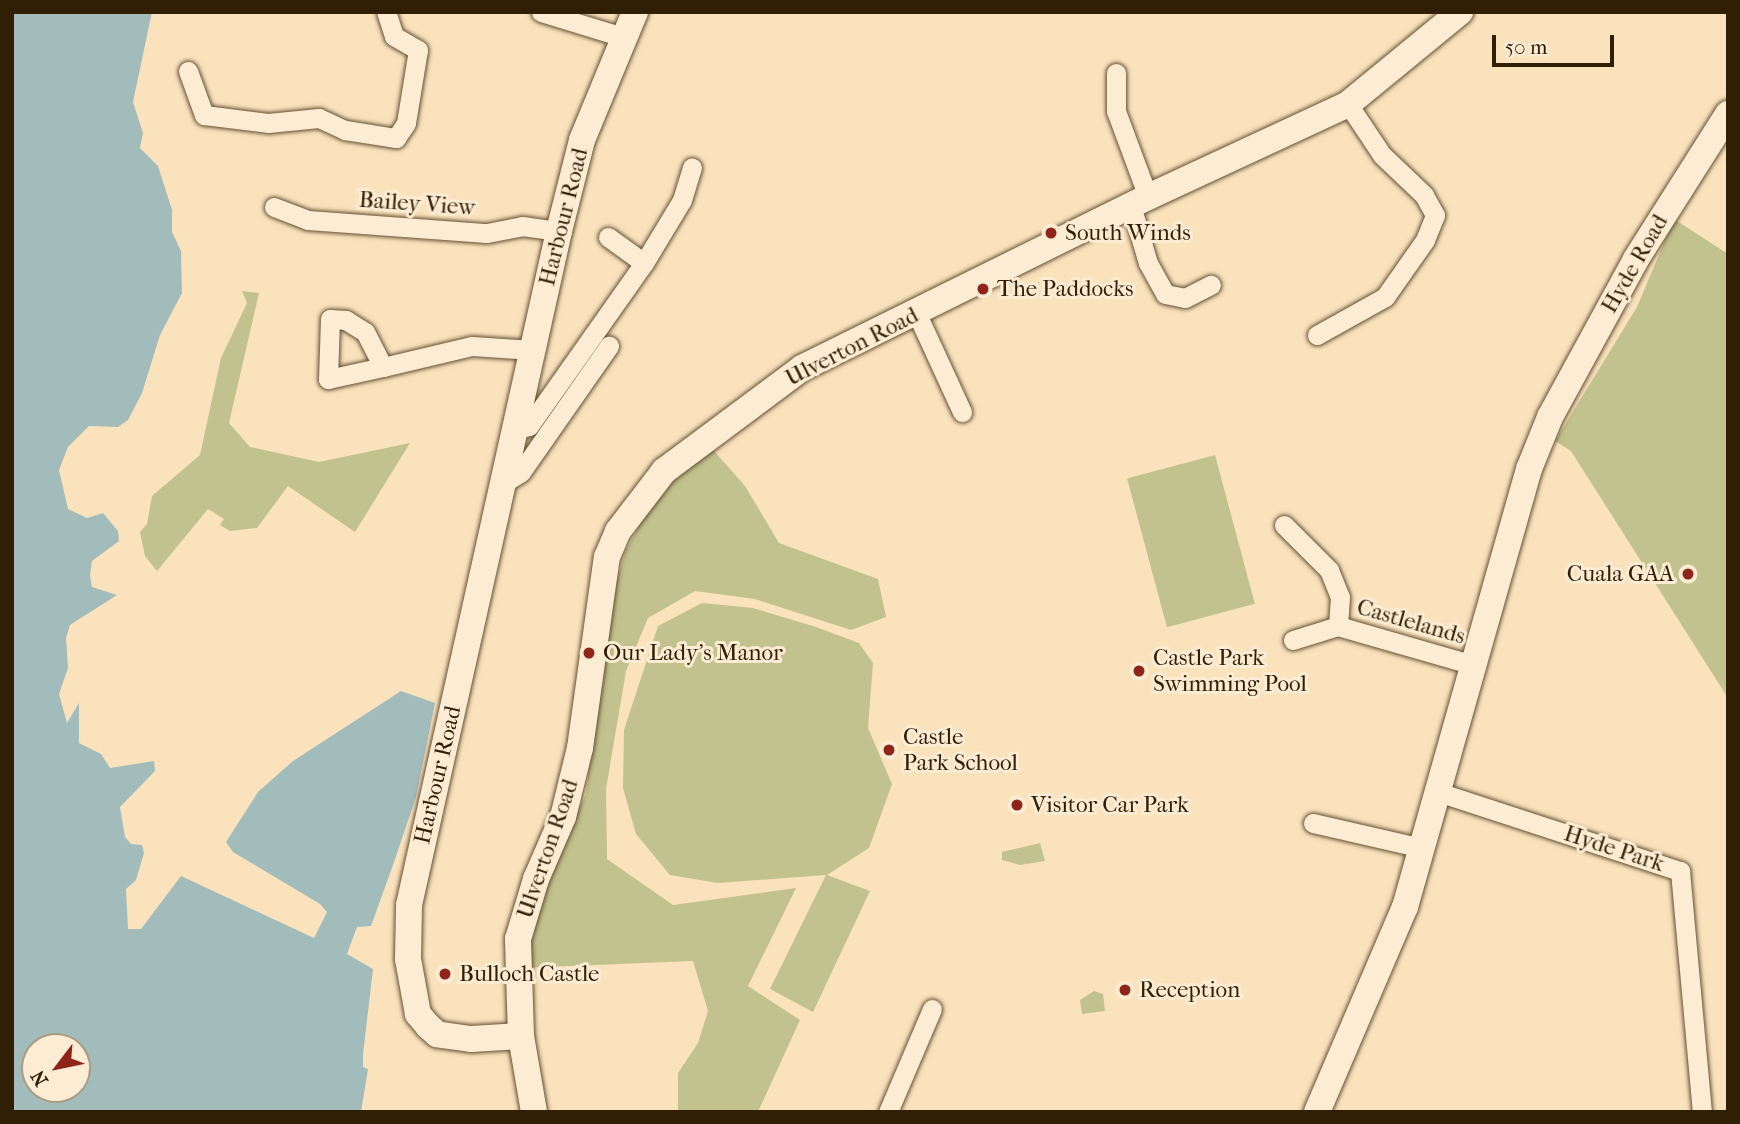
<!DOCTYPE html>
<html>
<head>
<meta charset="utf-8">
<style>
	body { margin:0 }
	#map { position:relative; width:1740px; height:1124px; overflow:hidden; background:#fae2bd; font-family:"IM FELL French Canon",serif }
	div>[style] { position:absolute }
	.green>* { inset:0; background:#c2c28e; transform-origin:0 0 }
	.water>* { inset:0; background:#a2bcbb }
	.roads { filter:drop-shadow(0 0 2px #635033) drop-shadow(0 0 2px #635033) }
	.street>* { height:19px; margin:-9.5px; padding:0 9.5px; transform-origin:9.5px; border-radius:9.5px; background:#fcecd4 }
	.secondary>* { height:26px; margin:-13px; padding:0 13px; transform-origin:13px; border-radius:13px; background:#fcecd4 }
	.dots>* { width:19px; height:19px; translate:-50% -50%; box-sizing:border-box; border:4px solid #fcecd4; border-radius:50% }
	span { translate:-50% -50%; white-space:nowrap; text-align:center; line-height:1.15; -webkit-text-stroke:6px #fcecd4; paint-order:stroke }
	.street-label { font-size:23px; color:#311f05 }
	.poi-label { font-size:23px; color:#311f05 }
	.left { translate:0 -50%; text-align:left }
	.right { translate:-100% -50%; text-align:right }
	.frame { position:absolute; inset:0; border:14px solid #311f05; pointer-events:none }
	.north { position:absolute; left:21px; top:1033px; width:70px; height:70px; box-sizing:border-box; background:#fcecd4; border:2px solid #ab9a81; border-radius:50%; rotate:238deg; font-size:19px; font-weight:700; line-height:28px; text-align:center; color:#311f05 }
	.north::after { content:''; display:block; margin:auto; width:24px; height:32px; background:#8f2418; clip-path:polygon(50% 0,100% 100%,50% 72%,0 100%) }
	.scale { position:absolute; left:1492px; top:35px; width:122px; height:32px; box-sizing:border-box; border:4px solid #311f05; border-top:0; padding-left:9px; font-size:21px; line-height:24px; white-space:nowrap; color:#311f05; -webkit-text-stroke:5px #fcecd4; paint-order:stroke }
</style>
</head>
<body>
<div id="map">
	<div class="green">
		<i style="clip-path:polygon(1674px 219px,1728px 254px,1728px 698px,1571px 451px,1555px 441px,1637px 307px)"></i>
		<i style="clip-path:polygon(242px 291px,259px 293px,229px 423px,250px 447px,319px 462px,410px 443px,355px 532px,288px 486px,257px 528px,230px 531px,220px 525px,224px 519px,208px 509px,157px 571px,145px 556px,140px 532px,147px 524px,152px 496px,200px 455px,221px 358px,247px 303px)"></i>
		<i style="clip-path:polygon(708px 444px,745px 486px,779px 543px,878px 579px,886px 617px,851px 630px,755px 599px,695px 591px,648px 618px,626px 671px,606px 789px,607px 859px,673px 905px,796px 888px,748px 986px,800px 1020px,758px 1112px,678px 1112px,678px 1073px,698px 1043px,708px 1011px,693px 961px,521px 968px,554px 863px,586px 794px,608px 613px,625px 553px,654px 497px)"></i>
		<i style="left:1215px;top:455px;width:154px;height:91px;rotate:75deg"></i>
		<i style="clip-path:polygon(702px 603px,753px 608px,816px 627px,859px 643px,873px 663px,868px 728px,892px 784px,869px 848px,827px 875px,870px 891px,813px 1012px,770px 989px,826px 875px,718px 883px,670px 875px,636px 834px,623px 788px,624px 730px,658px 626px)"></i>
		<i style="clip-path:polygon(1040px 843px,1045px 861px,1020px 865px,1002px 860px,1002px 852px)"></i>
		<i style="clip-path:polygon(1094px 991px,1103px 994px,1105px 1011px,1082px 1014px,1080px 1000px)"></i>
	</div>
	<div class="water">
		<i style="clip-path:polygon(evenodd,12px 12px,152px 12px,133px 102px,143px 133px,140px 148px,158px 166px,172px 210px,172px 232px,181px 251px,182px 293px,160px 335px,142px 393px,128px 420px,118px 427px,89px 426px,68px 447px,59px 470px,68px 509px,87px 518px,103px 513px,118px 531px,119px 541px,92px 561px,90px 575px,92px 587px,117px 595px,70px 625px,66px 638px,68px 668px,59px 694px,67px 723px,79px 703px,79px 743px,101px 754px,110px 768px,154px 761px,155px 771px,120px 807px,125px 837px,131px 844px,142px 845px,144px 853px,136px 880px,126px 889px,128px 929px,141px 929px,181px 876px,314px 938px,327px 912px,320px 904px,233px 852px,226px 842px,258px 792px,293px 761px,401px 691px,435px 703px,416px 797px,393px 865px,371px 926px,357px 927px,347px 954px,373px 969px,363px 1054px,363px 1067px,368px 1069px,361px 1112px,12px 1112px,12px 12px,35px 1047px,77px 1047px,77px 1089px,35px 1089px,35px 1047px)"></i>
	</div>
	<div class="roads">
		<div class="street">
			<i style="left:541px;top:12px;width:86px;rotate:17deg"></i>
			<i style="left:188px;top:71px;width:47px;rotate:70deg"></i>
			<i style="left:204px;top:115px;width:64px;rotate:7.1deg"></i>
			<i style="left:268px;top:123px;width:51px;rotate:-5.6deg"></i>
			<i style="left:319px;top:118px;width:29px;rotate:25deg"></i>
			<i style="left:345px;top:130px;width:52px;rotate:8.9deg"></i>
			<i style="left:396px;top:138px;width:18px;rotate:-56deg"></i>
			<i style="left:406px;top:123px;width:74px;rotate:-80.7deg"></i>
			<i style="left:418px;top:50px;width:28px;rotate:-150deg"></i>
			<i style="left:394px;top:36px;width:25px;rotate:-108deg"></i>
			<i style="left:1116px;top:73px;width:38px;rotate:90deg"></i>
			<i style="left:1116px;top:111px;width:92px;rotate:69.6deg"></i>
			<i style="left:1131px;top:205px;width:60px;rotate:73.7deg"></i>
			<i style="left:1148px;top:263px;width:35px;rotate:61deg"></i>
			<i style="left:1165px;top:294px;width:20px;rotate:11deg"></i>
			<i style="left:1185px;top:298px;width:29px;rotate:-27deg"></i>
			<i style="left:274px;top:207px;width:36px;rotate:21deg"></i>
			<i style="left:308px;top:220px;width:179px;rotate:4.2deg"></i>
			<i style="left:487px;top:233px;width:36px;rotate:-11deg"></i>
			<i style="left:522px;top:226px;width:37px;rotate:8deg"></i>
			<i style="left:608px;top:237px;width:44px;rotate:35.8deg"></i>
			<i style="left:917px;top:314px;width:108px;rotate:65.3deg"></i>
			<i style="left:1317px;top:335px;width:78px;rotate:-29.2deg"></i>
			<i style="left:1385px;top:297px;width:70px;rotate:-54.9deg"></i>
			<i style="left:1425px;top:240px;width:27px;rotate:-68deg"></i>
			<i style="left:1435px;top:215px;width:23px;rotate:-119deg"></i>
			<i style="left:1424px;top:195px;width:58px;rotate:-136.4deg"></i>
			<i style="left:1382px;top:155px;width:61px;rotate:-123.7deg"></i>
			<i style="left:383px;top:367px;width:39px;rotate:-117deg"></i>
			<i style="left:365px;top:332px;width:22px;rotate:-148deg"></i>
			<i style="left:346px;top:320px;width:16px;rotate:-176deg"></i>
			<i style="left:330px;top:319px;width:60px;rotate:91.9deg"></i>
			<i style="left:328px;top:379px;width:56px;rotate:-12.3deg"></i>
			<i style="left:383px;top:367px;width:91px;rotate:-13.3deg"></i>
			<i style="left:472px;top:346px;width:61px;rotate:3.8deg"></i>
			<i style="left:517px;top:429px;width:12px;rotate:-14deg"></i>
			<i style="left:529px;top:426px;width:199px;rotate:-54.8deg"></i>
			<i style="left:644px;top:263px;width:74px;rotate:-58.9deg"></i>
			<i style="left:682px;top:200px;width:34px;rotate:-73deg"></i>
			<i style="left:502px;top:484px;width:22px;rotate:-32deg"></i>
			<i style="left:521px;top:472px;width:154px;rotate:-55.1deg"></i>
			<i style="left:1284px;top:525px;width:64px;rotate:45deg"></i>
			<i style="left:1329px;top:570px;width:29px;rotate:68deg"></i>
			<i style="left:1340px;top:597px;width:29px;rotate:94deg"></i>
			<i style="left:1338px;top:626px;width:137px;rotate:16.1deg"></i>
			<i style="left:1293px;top:640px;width:47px;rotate:-17.3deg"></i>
			<i style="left:1438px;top:792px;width:255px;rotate:18.1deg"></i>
			<i style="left:1680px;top:871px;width:242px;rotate:84.8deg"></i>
			<i style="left:1313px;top:823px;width:112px;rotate:12.9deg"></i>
			<i style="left:888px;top:1112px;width:112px;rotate:-66.9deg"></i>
		</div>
		<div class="secondary">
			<i style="left:521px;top:1036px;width:50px;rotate:176.6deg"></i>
			<i style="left:471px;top:1039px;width:34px;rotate:-172deg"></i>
			<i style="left:437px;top:1034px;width:12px;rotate:-138deg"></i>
			<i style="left:428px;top:1026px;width:16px;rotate:-130deg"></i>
			<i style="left:418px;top:1014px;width:56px;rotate:-100.3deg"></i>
			<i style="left:408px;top:959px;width:54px;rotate:-88.9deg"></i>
			<i style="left:409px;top:905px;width:690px;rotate:-77.45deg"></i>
			<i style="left:559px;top:231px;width:94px;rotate:-75.8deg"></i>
			<i style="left:582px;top:140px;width:139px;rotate:-67.5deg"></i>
			<i style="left:534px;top:1112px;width:77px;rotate:-99.7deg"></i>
			<i style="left:521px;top:1036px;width:97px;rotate:-91.8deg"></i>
			<i style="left:518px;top:939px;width:63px;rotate:-73.3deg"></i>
			<i style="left:536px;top:879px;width:68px;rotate:-66.5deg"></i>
			<i style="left:563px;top:817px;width:71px;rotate:-76.2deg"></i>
			<i style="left:580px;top:748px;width:193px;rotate:-82deg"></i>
			<i style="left:607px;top:557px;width:28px;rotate:-67deg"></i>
			<i style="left:618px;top:531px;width:76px;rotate:-52.5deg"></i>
			<i style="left:664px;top:471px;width:172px;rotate:-36.7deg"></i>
			<i style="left:802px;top:368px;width:386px;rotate:-26.3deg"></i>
			<i style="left:1148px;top:197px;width:221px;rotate:-24.9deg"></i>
			<i style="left:1348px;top:104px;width:145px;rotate:-39.4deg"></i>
			<i style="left:1317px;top:1112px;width:223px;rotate:-66.8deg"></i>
			<i style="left:1405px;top:907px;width:455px;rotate:-74.2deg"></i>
			<i style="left:1529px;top:469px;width:56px;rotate:-68deg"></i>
			<i style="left:1550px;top:417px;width:180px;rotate:-61.4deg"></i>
			<i style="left:1636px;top:259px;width:172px;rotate:-57.6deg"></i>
		</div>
	</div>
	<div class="dots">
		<i style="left:1051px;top:233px;background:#8f2418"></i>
		<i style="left:983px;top:289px;background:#8f2418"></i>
		<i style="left:1688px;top:574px;background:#8f2418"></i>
		<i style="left:589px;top:653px;background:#8f2418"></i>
		<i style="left:1139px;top:671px;background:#8f2418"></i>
		<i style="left:889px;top:750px;background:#8f2418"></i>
		<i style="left:1017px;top:805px;background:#8f2418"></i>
		<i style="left:445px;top:974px;background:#8f2418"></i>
		<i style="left:1125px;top:990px;background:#8f2418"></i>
	</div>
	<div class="street-label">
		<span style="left:417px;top:204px;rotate:4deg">Bailey View</span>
		<span style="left:564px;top:217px;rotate:-76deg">Harbour Road</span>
		<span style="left:1635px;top:264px;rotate:-60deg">Hyde Road</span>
		<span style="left:852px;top:347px;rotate:-27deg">Ulverton Road</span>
		<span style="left:1411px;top:622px;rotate:16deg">Castlelands</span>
		<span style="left:438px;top:775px;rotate:-77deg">Harbour Road</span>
		<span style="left:548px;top:849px;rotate:-71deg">Ulverton Road</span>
		<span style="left:1614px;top:849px;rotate:18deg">Hyde Park</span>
	</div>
	<div class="poi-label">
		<span class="left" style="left:1065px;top:233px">South Winds</span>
		<span class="left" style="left:997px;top:289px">The Paddocks</span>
		<span class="right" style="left:1674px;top:574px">Cuala GAA</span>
		<span class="left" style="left:603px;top:653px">Our Lady's Manor</span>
		<span class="left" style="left:1153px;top:671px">Castle Park<br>Swimming Pool</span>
		<span class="left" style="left:903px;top:750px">Castle<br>Park School</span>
		<span class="left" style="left:1031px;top:805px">Visitor Car Park</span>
		<span class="left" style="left:459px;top:974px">Bulloch Castle</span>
		<span class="left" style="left:1139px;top:990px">Reception</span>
	</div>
	<div class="frame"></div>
	<div class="north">N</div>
	<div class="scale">50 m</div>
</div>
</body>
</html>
